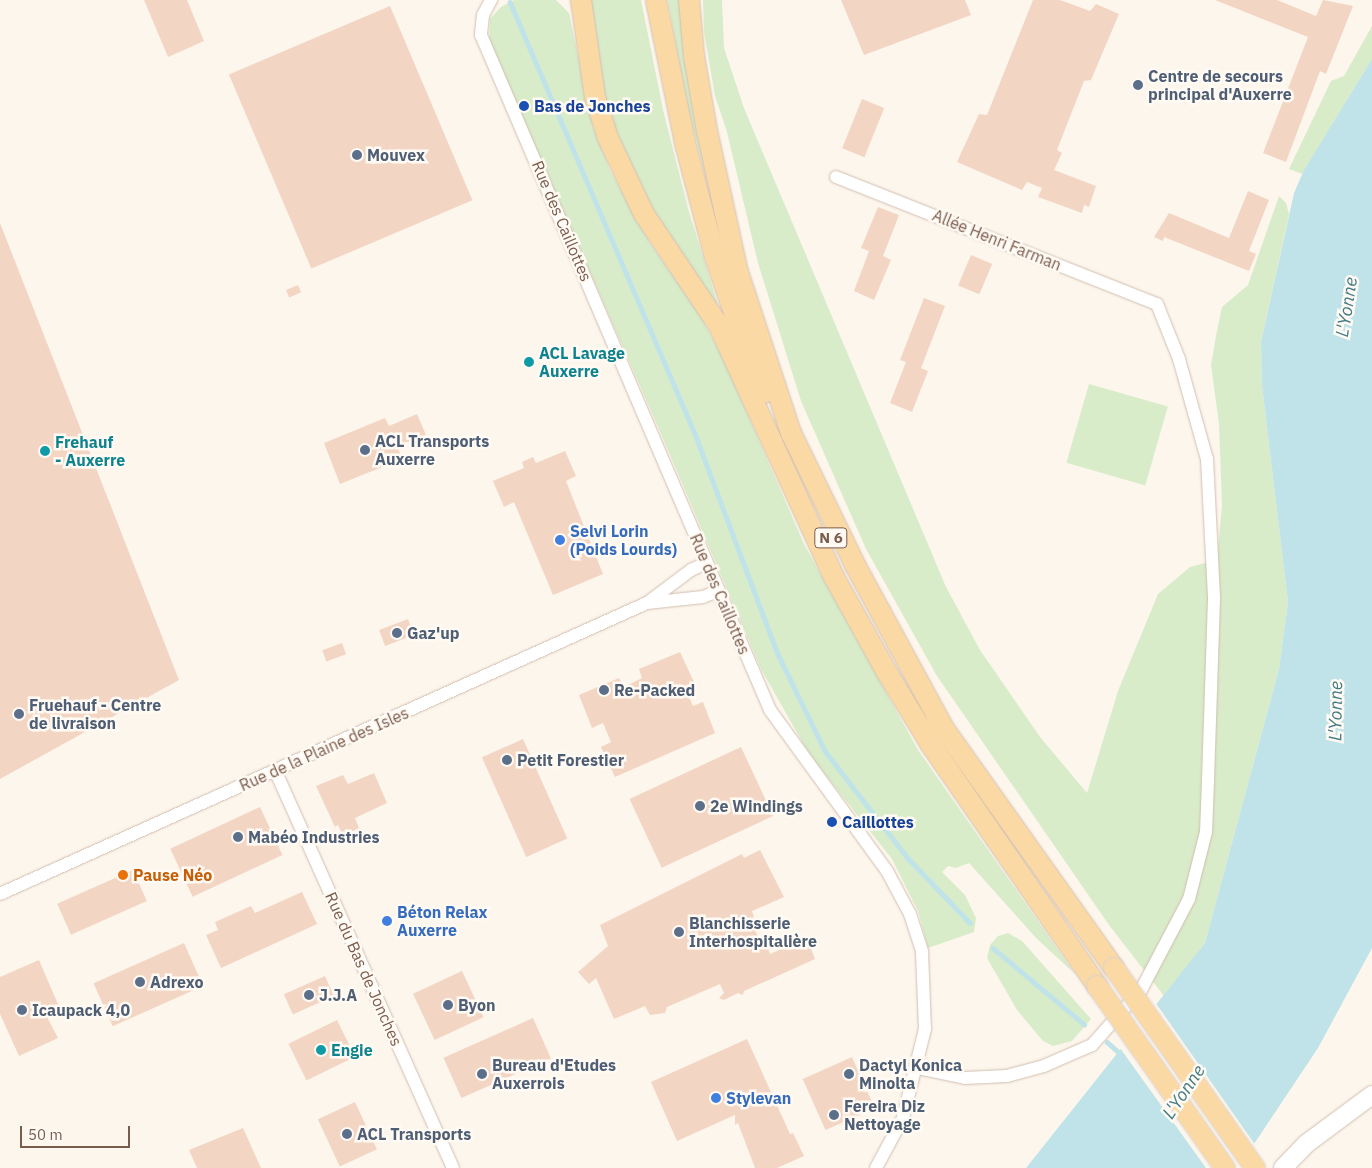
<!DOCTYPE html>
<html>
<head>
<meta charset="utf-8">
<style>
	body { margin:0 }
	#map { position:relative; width:1372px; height:1168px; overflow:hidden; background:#fdf6ec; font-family:"IBM Plex Sans",sans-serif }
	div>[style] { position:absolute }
	.green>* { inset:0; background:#d8ecc9; transform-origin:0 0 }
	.water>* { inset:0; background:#bfe3e8 }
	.pier>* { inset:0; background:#fdf6ec }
	.stream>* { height:4.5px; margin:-2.25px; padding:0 2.25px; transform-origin:2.25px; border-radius:2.25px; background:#bfe3e8 }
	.building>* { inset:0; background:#f3d5c3; transform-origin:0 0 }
	.roads { filter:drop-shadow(0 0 1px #d1beb0) drop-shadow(0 0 1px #d1beb0) }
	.street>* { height:12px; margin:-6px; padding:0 6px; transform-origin:6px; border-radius:6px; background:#fff }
	.secondary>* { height:18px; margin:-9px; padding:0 9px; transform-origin:9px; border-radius:9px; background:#fff }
	.primary>* { height:20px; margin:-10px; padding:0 10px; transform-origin:10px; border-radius:10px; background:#fbd9a5 }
	.bridges { filter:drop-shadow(0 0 1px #dad1cd) drop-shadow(0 0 1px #dad1cd) }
	.primary-bridge>* { height:20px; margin:-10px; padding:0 10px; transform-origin:10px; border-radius:10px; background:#fbd9a5 }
	.dots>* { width:14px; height:14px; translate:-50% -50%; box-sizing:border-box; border:2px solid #fffaf3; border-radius:50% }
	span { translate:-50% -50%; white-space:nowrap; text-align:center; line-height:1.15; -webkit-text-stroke:5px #fffaf3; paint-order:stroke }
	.shield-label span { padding:1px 4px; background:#fffaf3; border:1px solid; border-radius:4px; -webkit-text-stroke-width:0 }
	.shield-label { font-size:15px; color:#7a5c4d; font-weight:700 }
	.service-label { font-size:16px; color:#4e5e75; font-weight:700 }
	.left { translate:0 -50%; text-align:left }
	.transit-label { font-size:16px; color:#164399; font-weight:700 }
	.street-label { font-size:16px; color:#7a5c4d }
	.culture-label { font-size:16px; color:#0d838f; font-weight:700 }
	.shop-label { font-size:16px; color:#366cbe; font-weight:700 }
	.food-label { font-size:16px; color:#c56008; font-weight:700 }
	.water-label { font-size:18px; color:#437c86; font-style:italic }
	.scale { position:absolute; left:20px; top:1126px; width:110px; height:22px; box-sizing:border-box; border:2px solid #7a5c4d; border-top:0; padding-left:6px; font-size:15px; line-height:18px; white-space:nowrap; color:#7a5c4d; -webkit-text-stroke:4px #fffaf3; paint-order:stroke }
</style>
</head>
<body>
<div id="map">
	<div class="green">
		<i style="clip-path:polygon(514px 0,556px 0,569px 13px,593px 126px,610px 170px,650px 243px,700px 315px,724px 360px,804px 544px,918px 750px,1075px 974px,1036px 938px,969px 863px,956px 868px,948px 866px,942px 872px,965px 895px,976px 918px,974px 932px,928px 948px,918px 911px,892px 859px,809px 754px,761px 669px,662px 436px,489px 42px,490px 19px,501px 7px)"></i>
		<i style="clip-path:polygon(586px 0,641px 0,664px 114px,689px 212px,723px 320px,656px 223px,606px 112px)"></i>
		<i style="clip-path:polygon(668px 0,683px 0,732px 273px,689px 114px)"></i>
		<i style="clip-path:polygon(703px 0,722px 0,724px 48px,744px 108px,946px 587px,980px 650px,1040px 737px,1087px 793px,1118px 691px,1158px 594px,1190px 567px,1217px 560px,1222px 505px,1219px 424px,1211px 365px,1216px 336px,1222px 307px,1248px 285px,1279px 196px,1286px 203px,1289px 214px,1261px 342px,1262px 386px,1288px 602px,1279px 669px,1205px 943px,1164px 996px,1109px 925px,937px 676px,866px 549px,801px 401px,758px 263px,727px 132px,715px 96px,704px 32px)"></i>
		<i style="clip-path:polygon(1372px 26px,1372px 59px,1302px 174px,1289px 169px,1331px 81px,1344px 76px)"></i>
		<i style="left:1089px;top:384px;width:82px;height:82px;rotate:16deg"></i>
		<i style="clip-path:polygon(1008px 933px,1022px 941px,1091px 1019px,1072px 1041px,1053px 1046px,1043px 1041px,1017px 1010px,987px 958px,990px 945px,998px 936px)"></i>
	</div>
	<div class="water">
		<i style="clip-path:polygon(1372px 59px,1372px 948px,1318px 1048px,1238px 1168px,1026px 1168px,1205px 943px,1279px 669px,1288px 602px,1262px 386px,1261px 342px,1294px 193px,1304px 170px)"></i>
	</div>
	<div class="pier">
		<i style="clip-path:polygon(1155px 1002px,1256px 1146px,1241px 1168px,1206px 1168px,1120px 1048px)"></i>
	</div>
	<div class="stream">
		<i style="left:510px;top:2px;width:475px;rotate:66.8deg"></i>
		<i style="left:697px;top:439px;width:228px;rotate:69.4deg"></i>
		<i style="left:777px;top:652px;width:110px;rotate:64.1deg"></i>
		<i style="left:825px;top:751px;width:134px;rotate:52.3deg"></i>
		<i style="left:907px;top:857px;width:91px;rotate:46.3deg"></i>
		<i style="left:993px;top:948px;width:119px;rotate:39.9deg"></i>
		<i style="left:1107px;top:1042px;width:21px;rotate:41deg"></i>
	</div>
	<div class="building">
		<i style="clip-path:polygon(144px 0,187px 0,204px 41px,168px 57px)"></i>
		<i style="clip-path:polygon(841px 0,965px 0,971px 15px,864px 55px)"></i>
		<i style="clip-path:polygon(1033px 0,1060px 0,1090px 11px,1096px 4px,1119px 14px,1091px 80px,1084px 81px,1057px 150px,1062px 153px,1054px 170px,1096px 186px,1089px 207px,1084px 205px,1082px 213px,1038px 197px,1042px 188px,1027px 182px,1022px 190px,957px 162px,979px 114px,987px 115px)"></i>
		<i style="clip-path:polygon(1215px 0,1277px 0,1316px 16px,1323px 0,1353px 6px,1326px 74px,1320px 71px,1286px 162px,1263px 153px,1308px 37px)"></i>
		<i style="left:390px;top:6px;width:211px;height:175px;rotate:67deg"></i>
		<i style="left:862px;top:99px;width:24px;height:53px;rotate:22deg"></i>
		<i style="clip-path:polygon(1248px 191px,1269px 200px,1249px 251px,1256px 254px,1249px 271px,1164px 237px,1163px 241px,1154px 237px,1169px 213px,1229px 238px)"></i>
		<i style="clip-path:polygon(878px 207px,899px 215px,883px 256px,891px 260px,874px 300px,854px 291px,869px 251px,861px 248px)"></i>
		<i style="clip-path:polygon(0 223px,179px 680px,0 779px)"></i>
		<i style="left:971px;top:255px;width:23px;height:33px;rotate:23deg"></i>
		<i style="left:298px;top:285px;width:8px;height:13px;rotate:67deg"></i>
		<i style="clip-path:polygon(924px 298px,945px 306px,921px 368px,928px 371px,912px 412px,890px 403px,906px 362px,900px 360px)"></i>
		<i style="clip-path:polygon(417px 414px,426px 435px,397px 446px,402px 459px,340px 484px,324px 443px,385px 418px,389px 426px)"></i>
		<i style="clip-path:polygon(565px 451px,576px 476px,566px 481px,603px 574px,553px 595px,514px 502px,504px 507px,493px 481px,524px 468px,522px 462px,533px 457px,536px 463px)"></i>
		<i style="left:408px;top:619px;width:17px;height:31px;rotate:69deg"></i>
		<i style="left:342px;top:643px;width:12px;height:21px;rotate:70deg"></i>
		<i style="clip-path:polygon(680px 652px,694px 682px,684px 686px,693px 706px,703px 702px,715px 733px,615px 777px,601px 747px,611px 742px,603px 723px,592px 728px,579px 695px,619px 678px,624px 687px,642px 678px,639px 669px)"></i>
		<i style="left:523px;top:739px;width:109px;height:45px;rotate:66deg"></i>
		<i style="left:741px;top:747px;width:76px;height:123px;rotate:65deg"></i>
		<i style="clip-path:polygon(374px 773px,387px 803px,355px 818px,359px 828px,343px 836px,338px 825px,335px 827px,316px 786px,343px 775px,348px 784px)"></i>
		<i style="left:260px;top:807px;width:53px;height:99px;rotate:65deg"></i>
		<i style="clip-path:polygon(760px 850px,784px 897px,752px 911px,754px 917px,750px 919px,763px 948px,767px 946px,770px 954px,807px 938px,815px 959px,744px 991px,743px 995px,738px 993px,724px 1000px,719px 998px,724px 993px,720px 984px,667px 1007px,665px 1013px,650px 1015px,645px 1006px,614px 1019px,596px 978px,589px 984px,578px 972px,608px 946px,600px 925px,742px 854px,744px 858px)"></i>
		<i style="left:133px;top:870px;width:34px;height:83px;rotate:66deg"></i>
		<i style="clip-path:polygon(302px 892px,317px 924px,221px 968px,206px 935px,218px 930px,215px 922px,251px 906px,255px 913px)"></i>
		<i style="left:184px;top:943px;width:47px;height:99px;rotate:66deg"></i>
		<i style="clip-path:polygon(39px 960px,60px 1009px,46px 1015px,58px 1038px,19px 1056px,0 1014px,0 977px)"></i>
		<i style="left:462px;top:971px;width:51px;height:54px;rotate:65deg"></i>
		<i style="left:325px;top:976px;width:22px;height:45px;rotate:66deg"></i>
		<i style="left:533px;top:1018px;width:44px;height:98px;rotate:66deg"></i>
		<i style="left:337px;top:1020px;width:41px;height:54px;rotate:64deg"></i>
		<i style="clip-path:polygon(747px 1039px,790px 1134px,793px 1133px,804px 1156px,777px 1168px,755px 1168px,738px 1123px,735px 1125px,735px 1115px,677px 1141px,651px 1082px)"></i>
		<i style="left:852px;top:1057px;width:56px;height:54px;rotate:66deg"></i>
		<i style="left:355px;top:1102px;width:52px;height:41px;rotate:65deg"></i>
		<i style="clip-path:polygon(243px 1128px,261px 1168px,197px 1168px,189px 1150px)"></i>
	</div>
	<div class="roads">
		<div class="street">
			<i style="left:491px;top:0;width:17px;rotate:118deg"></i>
			<i style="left:483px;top:15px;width:20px;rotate:96deg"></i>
			<i style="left:481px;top:35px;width:734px;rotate:66.82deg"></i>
			<i style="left:770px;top:710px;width:199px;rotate:54deg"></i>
			<i style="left:887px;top:871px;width:49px;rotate:61.9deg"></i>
			<i style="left:910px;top:914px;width:40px;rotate:72deg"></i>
			<i style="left:922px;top:952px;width:77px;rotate:87.8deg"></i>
			<i style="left:925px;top:1029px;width:92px;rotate:103.9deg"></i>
			<i style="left:903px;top:1118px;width:57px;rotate:118.4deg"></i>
			<i style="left:836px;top:177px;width:345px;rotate:21.6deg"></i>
			<i style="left:1157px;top:304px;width:59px;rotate:68.2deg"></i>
			<i style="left:1179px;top:359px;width:104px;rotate:74.4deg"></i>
			<i style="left:1207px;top:459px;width:140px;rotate:87.1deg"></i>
			<i style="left:1214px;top:599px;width:182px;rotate:91.9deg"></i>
			<i style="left:1208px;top:781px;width:51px;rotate:92.2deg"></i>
			<i style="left:1206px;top:832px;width:69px;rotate:104.2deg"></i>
			<i style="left:1189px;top:899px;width:103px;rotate:117.8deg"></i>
			<i style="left:1141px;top:990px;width:74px;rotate:131.7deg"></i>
			<i style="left:1092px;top:1045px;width:52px;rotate:156.4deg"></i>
			<i style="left:1044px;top:1066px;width:38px;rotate:165deg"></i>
			<i style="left:1007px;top:1076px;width:42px;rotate:177.3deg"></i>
			<i style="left:965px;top:1078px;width:49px;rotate:-168.2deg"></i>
			<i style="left:647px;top:603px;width:56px;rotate:-6.1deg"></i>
			<i style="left:703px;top:597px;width:16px;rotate:-22deg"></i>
			<i style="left:275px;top:770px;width:436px;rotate:65.9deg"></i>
			<i style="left:0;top:894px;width:709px;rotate:-24.22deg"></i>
			<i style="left:647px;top:603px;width:55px;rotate:-36.9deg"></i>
			<i style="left:691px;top:570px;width:17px;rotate:-25deg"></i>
		</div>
		<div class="secondary">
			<i style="left:1283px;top:1168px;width:33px;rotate:-46deg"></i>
			<i style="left:1306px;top:1144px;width:82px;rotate:-36.6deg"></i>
		</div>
		<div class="primary">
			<i style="left:581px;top:0;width:98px;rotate:81.8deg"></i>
			<i style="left:595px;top:97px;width:43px;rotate:72.4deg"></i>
			<i style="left:608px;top:138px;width:84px;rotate:64.7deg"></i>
			<i style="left:644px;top:214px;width:135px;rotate:56.2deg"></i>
			<i style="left:719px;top:326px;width:276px;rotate:65.4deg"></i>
			<i style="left:834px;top:577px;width:107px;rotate:61deg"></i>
			<i style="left:886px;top:671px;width:87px;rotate:58.7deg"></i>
			<i style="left:931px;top:745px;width:293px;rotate:55.4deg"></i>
			<i style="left:656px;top:0;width:146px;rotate:78.5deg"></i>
			<i style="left:685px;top:143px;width:118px;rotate:75.3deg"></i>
			<i style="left:715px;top:257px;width:96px;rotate:71.2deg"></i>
			<i style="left:689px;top:0;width:56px;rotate:84.9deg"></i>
			<i style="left:694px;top:56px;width:76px;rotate:80.2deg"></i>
			<i style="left:707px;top:131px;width:141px;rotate:77.7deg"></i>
			<i style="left:737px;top:269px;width:173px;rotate:71.8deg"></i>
			<i style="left:791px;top:433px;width:147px;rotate:64.1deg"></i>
			<i style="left:855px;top:565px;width:187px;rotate:61.5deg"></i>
			<i style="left:742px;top:336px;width:61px;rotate:68deg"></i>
			<i style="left:937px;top:719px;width:305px;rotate:54.6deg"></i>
		</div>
	</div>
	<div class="bridges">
		<div class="primary-bridge">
			<i style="left:1114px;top:968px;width:245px;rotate:54.8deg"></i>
			<i style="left:1097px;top:986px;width:223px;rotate:54.9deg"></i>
		</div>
	</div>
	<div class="dots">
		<i style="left:1138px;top:85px;background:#5c6f8a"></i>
		<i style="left:524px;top:106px;background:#1a4fb4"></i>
		<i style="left:357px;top:155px;background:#5c6f8a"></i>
		<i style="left:529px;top:362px;background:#0f9aa8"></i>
		<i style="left:365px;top:450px;background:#5c6f8a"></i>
		<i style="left:45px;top:451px;background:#0f9aa8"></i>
		<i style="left:560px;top:540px;background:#3f7fe0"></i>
		<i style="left:397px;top:633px;background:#5c6f8a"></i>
		<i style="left:604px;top:690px;background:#5c6f8a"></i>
		<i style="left:19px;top:714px;background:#5c6f8a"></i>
		<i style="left:507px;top:760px;background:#5c6f8a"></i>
		<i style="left:700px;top:806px;background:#5c6f8a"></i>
		<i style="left:832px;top:822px;background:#1a4fb4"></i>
		<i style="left:238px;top:837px;background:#5c6f8a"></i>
		<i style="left:123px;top:875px;background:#e8710a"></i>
		<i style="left:387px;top:921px;background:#3f7fe0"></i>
		<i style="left:679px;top:932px;background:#5c6f8a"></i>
		<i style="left:140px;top:982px;background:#5c6f8a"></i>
		<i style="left:309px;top:995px;background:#5c6f8a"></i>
		<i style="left:448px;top:1005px;background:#5c6f8a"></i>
		<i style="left:22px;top:1010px;background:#5c6f8a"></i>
		<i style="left:321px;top:1050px;background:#0f9aa8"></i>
		<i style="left:482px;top:1074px;background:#5c6f8a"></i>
		<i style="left:849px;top:1074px;background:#5c6f8a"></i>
		<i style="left:716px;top:1098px;background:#3f7fe0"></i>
		<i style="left:834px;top:1115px;background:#5c6f8a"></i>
		<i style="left:347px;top:1134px;background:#5c6f8a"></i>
	</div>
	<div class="shield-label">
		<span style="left:831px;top:538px">N 6</span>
	</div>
	<div class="service-label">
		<span class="left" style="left:1148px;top:85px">Centre de secours<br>principal d'Auxerre</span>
		<span class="left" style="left:367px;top:155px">Mouvex</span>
		<span class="left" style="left:375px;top:450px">ACL Transports<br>Auxerre</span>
		<span class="left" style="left:407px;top:633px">Gaz'up</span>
		<span class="left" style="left:614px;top:690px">Re-Packed</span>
		<span class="left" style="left:29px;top:714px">Fruehauf - Centre<br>de livraison</span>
		<span class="left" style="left:517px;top:760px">Petit Forestier</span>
		<span class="left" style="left:710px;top:806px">2e Windings</span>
		<span class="left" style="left:248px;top:837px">Mabéo Industries</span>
		<span class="left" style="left:689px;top:932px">Blanchisserie<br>Interhospitalière</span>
		<span class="left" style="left:150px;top:982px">Adrexo</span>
		<span class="left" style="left:319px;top:995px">J.J.A</span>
		<span class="left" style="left:458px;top:1005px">Byon</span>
		<span class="left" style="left:32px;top:1010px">Icaupack 4,0</span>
		<span class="left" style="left:492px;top:1074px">Bureau d'Etudes<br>Auxerrois</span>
		<span class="left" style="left:859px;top:1074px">Dactyl Konica<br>Minolta</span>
		<span class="left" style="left:844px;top:1115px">Fereira Diz<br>Nettoyage</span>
		<span class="left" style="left:357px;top:1134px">ACL Transports</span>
	</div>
	<div class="transit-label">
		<span class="left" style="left:534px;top:106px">Bas de Jonches</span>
		<span class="left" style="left:842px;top:822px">Caillottes</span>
	</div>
	<div class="street-label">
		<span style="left:562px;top:221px;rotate:67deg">Rue des Caillottes</span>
		<span style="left:997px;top:240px;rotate:22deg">Allée Henri Farman</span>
		<span style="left:720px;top:594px;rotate:67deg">Rue des Caillottes</span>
		<span style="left:324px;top:749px;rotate:-24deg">Rue de la Plaine des Isles</span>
		<span style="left:364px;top:969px;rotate:66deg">Rue du Bas de Jonches</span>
	</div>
	<div class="culture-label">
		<span class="left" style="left:539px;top:362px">ACL Lavage<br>Auxerre</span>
		<span class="left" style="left:55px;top:451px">Frehauf<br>- Auxerre</span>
		<span class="left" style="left:331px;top:1050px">Engie</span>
	</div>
	<div class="shop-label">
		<span class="left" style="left:570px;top:540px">Selvi Lorin<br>(Poids Lourds)</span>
		<span class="left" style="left:397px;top:921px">Béton Relax<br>Auxerre</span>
		<span class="left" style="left:726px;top:1098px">Stylevan</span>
	</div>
	<div class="food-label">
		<span class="left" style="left:133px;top:875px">Pause Néo</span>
	</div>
	<div class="water-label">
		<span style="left:1347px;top:307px;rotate:-81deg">L'Yonne</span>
		<span style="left:1336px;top:711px;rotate:-89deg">L'Yonne</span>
		<span style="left:1184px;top:1092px;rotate:-56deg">L'Yonne</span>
	</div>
	<div class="scale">50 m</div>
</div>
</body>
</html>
